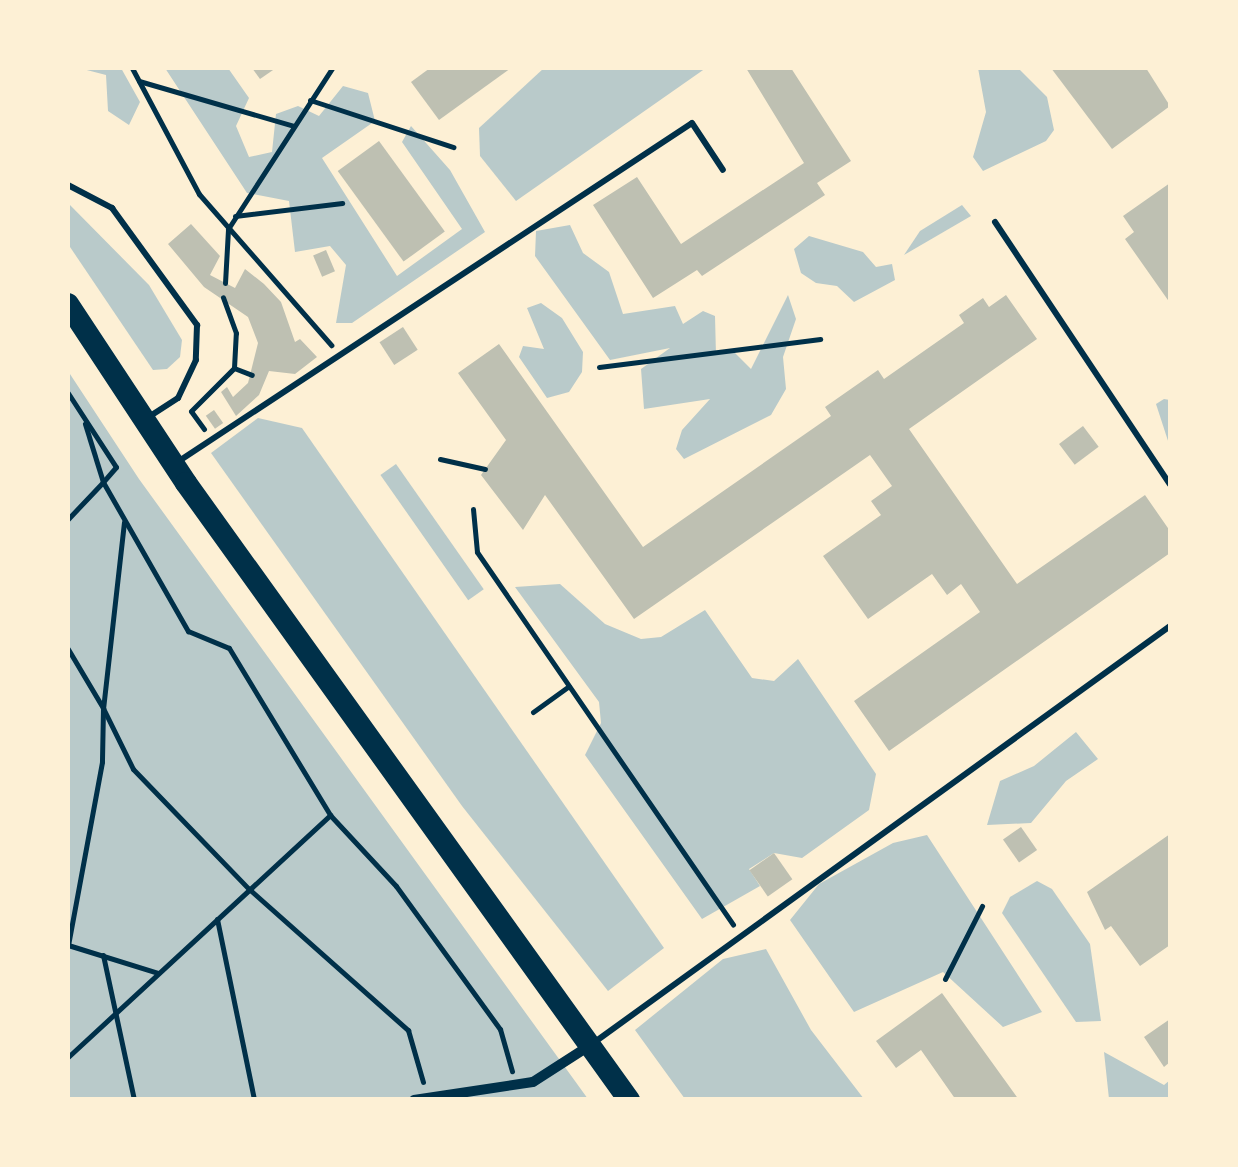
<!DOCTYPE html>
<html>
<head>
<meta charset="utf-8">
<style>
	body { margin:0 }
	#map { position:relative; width:1238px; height:1167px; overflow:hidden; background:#fdf0d5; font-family:Manrope,sans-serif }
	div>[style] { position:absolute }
	.green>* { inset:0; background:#b9caca; transform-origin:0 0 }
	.building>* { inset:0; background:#bec0b2; transform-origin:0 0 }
	.path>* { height:5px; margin:-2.5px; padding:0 2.5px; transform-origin:2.5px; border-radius:2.5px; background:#003049 }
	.service>* { height:6px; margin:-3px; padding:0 3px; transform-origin:3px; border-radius:3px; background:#003049 }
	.minor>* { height:10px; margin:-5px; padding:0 5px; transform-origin:5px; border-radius:5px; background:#003049 }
	.primary>* { height:22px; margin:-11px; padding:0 11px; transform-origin:11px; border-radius:11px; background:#003049 }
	span { translate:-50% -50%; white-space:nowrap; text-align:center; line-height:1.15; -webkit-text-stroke:9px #fdf0d5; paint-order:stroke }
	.frame { position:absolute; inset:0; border:70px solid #fdf0d5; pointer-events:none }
</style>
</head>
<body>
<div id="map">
	<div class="green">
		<i style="clip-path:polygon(79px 68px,121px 68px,140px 102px,129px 125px,108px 111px,106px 75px)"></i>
		<i style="clip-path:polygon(165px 68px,228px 68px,249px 98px,236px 126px,249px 157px,272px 152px,276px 114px,298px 106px,319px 116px,343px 86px,368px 93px,375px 121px,322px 158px,397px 276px,462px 229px,402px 142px,411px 126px,450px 170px,485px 232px,352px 323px,336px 323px,346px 265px,330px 246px,295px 252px,289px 201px,247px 193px)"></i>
		<i style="clip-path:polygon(544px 68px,706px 68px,516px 201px,480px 156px,479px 128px)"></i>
		<i style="clip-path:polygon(978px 68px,1018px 68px,1047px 97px,1054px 130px,1046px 141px,983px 171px,973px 157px,986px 112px)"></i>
		<i style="clip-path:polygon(68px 203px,149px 285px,182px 340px,180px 357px,167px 369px,153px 370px,68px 244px)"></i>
		<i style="clip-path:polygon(962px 205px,971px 216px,904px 255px,920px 231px)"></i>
		<i style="clip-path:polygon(570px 225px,583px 253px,609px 272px,623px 314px,675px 306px,683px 324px,703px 311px,715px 316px,716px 355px,733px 351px,751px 369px,788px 295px,796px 319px,783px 357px,786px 389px,771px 415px,684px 459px,676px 449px,682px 430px,710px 399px,644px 409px,641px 369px,670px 348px,610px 360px,535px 256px,536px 231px)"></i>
		<i style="clip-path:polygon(809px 236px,863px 252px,876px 267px,892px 264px,895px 280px,854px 302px,837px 286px,816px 283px,801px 273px,794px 249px)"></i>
		<i style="clip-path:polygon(541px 303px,562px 318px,583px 352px,582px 372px,569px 392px,547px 398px,519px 357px,523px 346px,544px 349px,527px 308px)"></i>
		<i style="clip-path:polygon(68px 371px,139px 479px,588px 1099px,68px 1099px)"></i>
		<i style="clip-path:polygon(1164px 399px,1170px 400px,1170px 447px,1156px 404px)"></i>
		<i style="clip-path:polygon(258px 418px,302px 428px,664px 948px,608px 991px,462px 806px,211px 453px)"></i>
		<i style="left:396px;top:464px;width:153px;height:19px;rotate:55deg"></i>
		<i style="clip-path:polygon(560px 584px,605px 624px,641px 639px,661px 637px,705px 610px,752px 678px,774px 681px,798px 659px,876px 774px,869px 810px,802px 858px,774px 853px,749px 869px,760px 886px,702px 919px,585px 755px,601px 723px,599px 702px,515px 587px)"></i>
		<i style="clip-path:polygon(1076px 732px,1098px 759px,1066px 781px,1031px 823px,987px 825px,1000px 781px,1034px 766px)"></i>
		<i style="clip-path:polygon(927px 835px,1042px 1012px,1003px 1027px,943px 972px,854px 1012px,790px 920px,819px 884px,893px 843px)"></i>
		<i style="clip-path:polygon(1037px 881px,1052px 889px,1090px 944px,1101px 1021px,1076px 1022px,1002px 913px,1010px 897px)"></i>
		<i style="clip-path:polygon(766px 949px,811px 1030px,864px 1099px,685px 1099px,635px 1030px,723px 959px)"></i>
		<i style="clip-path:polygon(1104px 1052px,1164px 1085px,1170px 1080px,1170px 1099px,1109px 1099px)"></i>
	</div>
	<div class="building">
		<i style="clip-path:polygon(252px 68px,276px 68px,260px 79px)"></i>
		<i style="clip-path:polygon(430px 68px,511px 68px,439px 120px,411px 82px)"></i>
		<i style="clip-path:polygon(746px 68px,791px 68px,851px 161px,817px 183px,825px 195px,702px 276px,697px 270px,653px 298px,593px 205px,637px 177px,681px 244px,804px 163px)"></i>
		<i style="clip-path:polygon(1051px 68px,1146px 68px,1170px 106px,1112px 149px)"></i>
		<i style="left:379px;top:141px;width:112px;height:51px;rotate:54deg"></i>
		<i style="clip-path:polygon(1170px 183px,1170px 303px,1125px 239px,1134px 232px,1123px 216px)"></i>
		<i style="clip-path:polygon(191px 224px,220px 256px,210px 275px,235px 288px,245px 269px,264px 284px,281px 302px,295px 342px,300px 339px,317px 357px,295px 374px,269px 371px,259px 395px,236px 416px,221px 392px,227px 387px,233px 397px,248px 383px,258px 343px,248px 317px,204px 287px,168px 244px)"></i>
		<i style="left:326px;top:250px;width:23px;height:14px;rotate:67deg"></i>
		<i style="clip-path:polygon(1006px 295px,1037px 339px,909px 429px,1017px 584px,1145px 495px,1170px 531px,1170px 553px,889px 751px,854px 701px,980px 612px,961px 584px,947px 595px,932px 574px,868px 619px,823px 556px,881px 515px,871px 501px,892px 486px,870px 455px,634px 619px,545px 495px,523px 530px,481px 475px,506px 440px,458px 373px,499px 344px,643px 547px,831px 416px,825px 407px,878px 370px,884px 379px,964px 323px,959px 315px,983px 298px,989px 307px)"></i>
		<i style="left:403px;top:327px;width:27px;height:28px;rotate:57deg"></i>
		<i style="left:214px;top:410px;width:16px;height:10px;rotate:55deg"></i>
		<i style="left:1083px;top:426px;width:26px;height:30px;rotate:53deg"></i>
		<i style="left:1021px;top:827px;width:28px;height:22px;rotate:55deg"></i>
		<i style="clip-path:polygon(1170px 834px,1170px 945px,1140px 966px,1111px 926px,1105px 930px,1087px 892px)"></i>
		<i style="left:774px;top:853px;width:32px;height:30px;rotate:55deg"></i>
		<i style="clip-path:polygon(942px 993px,1019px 1100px,956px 1100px,921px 1050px,896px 1068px,876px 1041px)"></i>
		<i style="clip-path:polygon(1170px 1019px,1170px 1062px,1164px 1067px,1144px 1037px)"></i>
	</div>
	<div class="path">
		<i style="left:132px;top:68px;width:143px;rotate:62deg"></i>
		<i style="left:199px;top:194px;width:201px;rotate:48.8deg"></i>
		<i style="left:139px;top:81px;width:161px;rotate:16.2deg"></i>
		<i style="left:310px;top:100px;width:151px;rotate:18.2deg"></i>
		<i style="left:235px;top:216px;width:108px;rotate:-6.9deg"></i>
		<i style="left:225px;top:283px;width:54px;rotate:-86.8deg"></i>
		<i style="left:228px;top:229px;width:192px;rotate:-57.1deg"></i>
		<i style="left:599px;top:367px;width:223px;rotate:-7.2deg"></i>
		<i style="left:234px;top:368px;width:19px;rotate:21deg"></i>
		<i style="left:68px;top:393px;width:88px;rotate:57deg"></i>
		<i style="left:116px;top:467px;width:20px;rotate:131deg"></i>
		<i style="left:103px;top:482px;width:172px;rotate:60.3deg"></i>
		<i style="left:188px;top:631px;width:44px;rotate:22.5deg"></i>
		<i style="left:229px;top:648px;width:195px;rotate:58.8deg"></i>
		<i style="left:330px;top:815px;width:97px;rotate:47.1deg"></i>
		<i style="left:396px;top:886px;width:177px;rotate:54deg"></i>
		<i style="left:500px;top:1029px;width:44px;rotate:74.1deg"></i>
		<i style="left:204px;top:429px;width:22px;rotate:-126deg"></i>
		<i style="left:191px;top:411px;width:61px;rotate:-45deg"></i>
		<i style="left:234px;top:368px;width:35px;rotate:-87deg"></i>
		<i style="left:236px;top:333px;width:38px;rotate:-110deg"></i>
		<i style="left:440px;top:459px;width:46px;rotate:12.5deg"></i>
		<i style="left:473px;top:509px;width:43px;rotate:84.7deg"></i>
		<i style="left:477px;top:552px;width:452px;rotate:55.5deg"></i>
		<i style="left:68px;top:519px;width:51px;rotate:-46.6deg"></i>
		<i style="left:103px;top:482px;width:61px;rotate:-107.2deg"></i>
		<i style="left:124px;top:522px;width:187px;rotate:96.4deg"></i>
		<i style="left:103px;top:708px;width:68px;rotate:63.8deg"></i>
		<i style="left:133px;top:769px;width:167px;rotate:46deg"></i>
		<i style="left:249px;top:889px;width:213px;rotate:41.6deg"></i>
		<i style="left:408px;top:1030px;width:54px;rotate:73.9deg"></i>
		<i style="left:68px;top:649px;width:69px;rotate:59.3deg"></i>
		<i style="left:103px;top:708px;width:54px;rotate:91.1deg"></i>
		<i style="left:102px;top:762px;width:186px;rotate:100.5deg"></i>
		<i style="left:533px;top:712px;width:44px;rotate:-35.8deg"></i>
		<i style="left:217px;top:919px;width:185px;rotate:78.4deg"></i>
		<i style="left:68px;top:945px;width:94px;rotate:17.3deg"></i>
		<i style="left:103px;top:955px;width:148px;rotate:77.9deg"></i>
		<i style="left:945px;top:979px;width:82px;rotate:-63.1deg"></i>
		<i style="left:68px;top:1057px;width:357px;rotate:-42.7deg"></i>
	</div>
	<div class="service">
		<i style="left:68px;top:185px;width:50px;rotate:27.6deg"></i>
		<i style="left:112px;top:208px;width:145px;rotate:54deg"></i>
		<i style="left:197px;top:325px;width:35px;rotate:92deg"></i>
		<i style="left:196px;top:360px;width:42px;rotate:115.3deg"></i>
		<i style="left:178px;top:398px;width:35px;rotate:147deg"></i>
		<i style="left:995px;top:222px;width:315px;rotate:56.3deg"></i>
		<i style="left:179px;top:461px;width:614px;rotate:-33.38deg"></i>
		<i style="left:692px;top:123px;width:56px;rotate:56.6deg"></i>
		<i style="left:592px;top:1044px;width:713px;rotate:-35.87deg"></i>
	</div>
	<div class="minor">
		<i style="left:414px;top:1100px;width:120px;rotate:-8.6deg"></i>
		<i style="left:533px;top:1082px;width:67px;rotate:-32.7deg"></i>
	</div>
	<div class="primary">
		<i style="left:68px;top:304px;width:214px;rotate:56.6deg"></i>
		<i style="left:186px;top:483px;width:760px;rotate:54.32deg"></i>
	</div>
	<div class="frame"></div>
</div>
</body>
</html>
